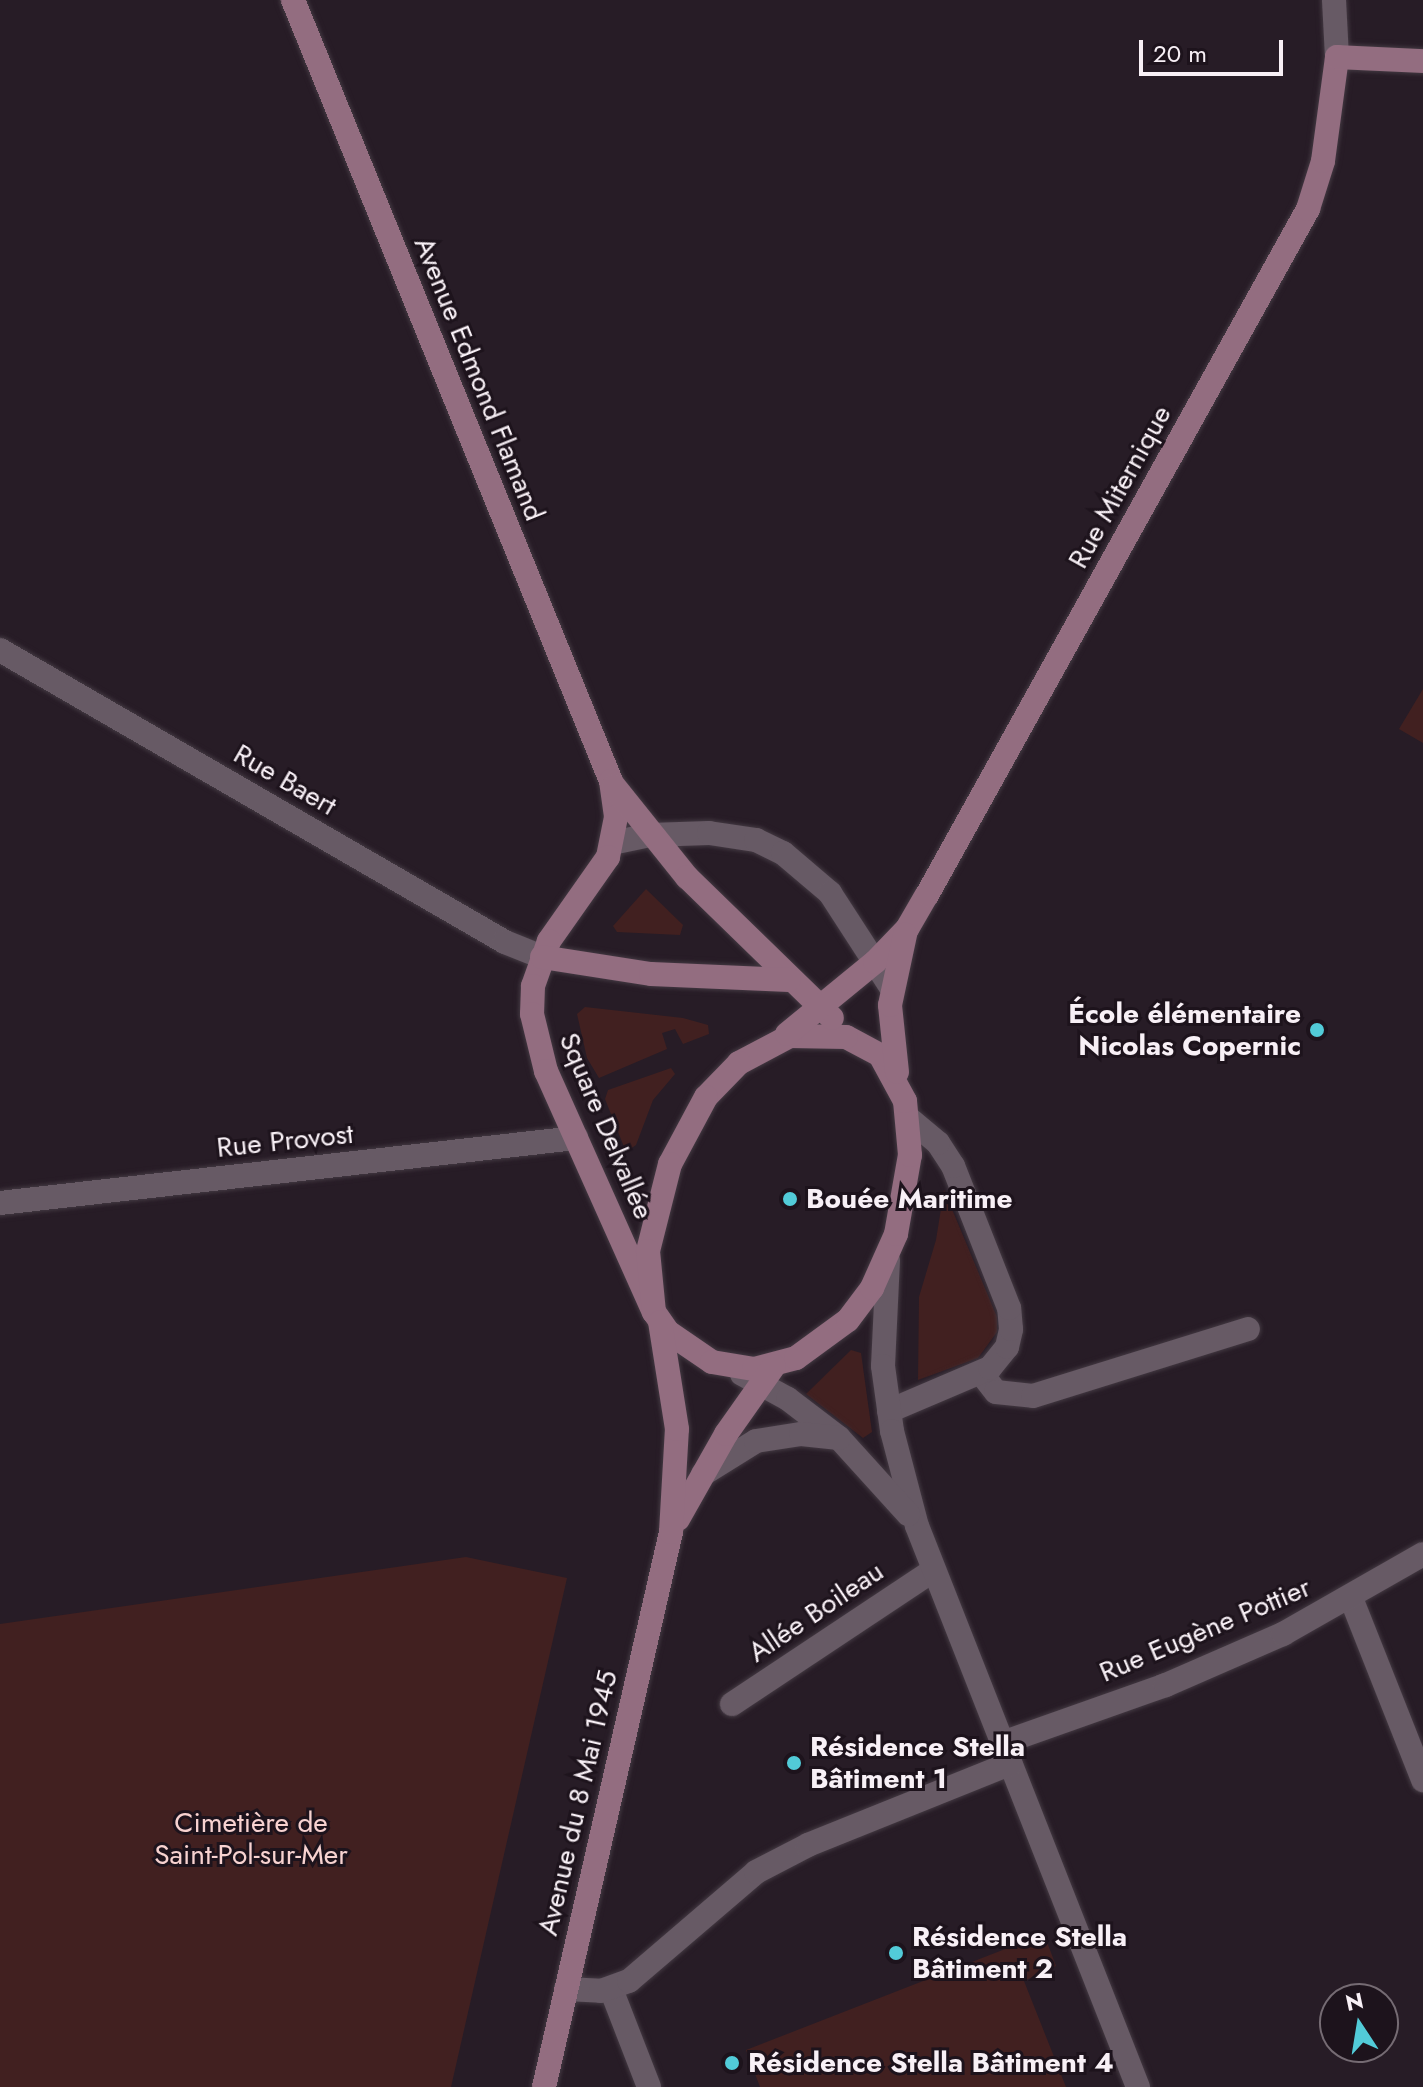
<!DOCTYPE html>
<html>
<head>
<meta charset="utf-8">
<style>
	body { margin:0 }
	#map { position:relative; width:1423px; height:2087px; overflow:hidden; background:#271c26; font-family:Jost,sans-serif }
	div>[style] { position:absolute }
	.green>* { inset:0; background:#412020 }
	.roads { filter:drop-shadow(0 0 2px #433942) drop-shadow(0 0 2px #433942) }
	.lane>* { height:24px; margin:-12px; padding:0 12px; transform-origin:12px; border-radius:12px; background:#675a65 }
	.street>* { height:24px; margin:-12px; padding:0 12px; transform-origin:12px; border-radius:12px; background:#675a65 }
	.secondary>* { height:24px; margin:-12px; padding:0 12px; transform-origin:12px; border-radius:12px; background:#936d80 }
	.dots>* { width:22px; height:22px; translate:-50% -50%; box-sizing:border-box; border:4px solid #1d131c; border-radius:50% }
	span { translate:-50% -50%; white-space:nowrap; text-align:center; line-height:1.15; -webkit-text-stroke:6px #1d131c; paint-order:stroke }
	.street-label { font-size:28px; color:#f8f0f6 }
	.poi-label { font-size:28px; color:#f8f0f6; font-weight:700 }
	.right { translate:-100% -50%; text-align:right }
	.left { translate:0 -50%; text-align:left }
	.park-label { font-size:28px; color:#f7d2d0 }
	.north { position:absolute; left:1319px; top:1983px; width:80px; height:80px; box-sizing:border-box; background:#1d131c; border:2px solid #756b73; border-radius:50%; rotate:348deg; font-size:22px; font-weight:700; line-height:32px; text-align:center; color:#f8f0f6 }
	.north::after { content:''; display:block; margin:auto; width:28px; height:36px; background:#52cbd8; clip-path:polygon(50% 0,100% 100%,50% 72%,0 100%) }
	.scale { position:absolute; left:1139px; top:40px; width:144px; height:36px; box-sizing:border-box; border:4px solid #f8f0f6; border-top:0; padding-left:10px; font-size:24px; line-height:28px; white-space:nowrap; color:#f8f0f6; -webkit-text-stroke:6px #1d131c; paint-order:stroke }
</style>
</head>
<body>
<div id="map">
	<div class="green">
		<i style="clip-path:polygon(1423px 689px,1423px 743px,1399px 729px)"></i>
		<i style="clip-path:polygon(646px 889px,683px 925px,680px 935px,617px 932px,613px 926px)"></i>
		<i style="clip-path:polygon(585px 1007px,683px 1018px,708px 1025px,709px 1034px,683px 1044px,675px 1029px,662px 1033px,667px 1049px,599px 1078px,587px 1058px,577px 1014px)"></i>
		<i style="clip-path:polygon(671px 1068px,675px 1074px,653px 1100px,636px 1145px,626px 1152px,605px 1099px,608px 1090px)"></i>
		<i style="clip-path:polygon(944px 1190px,997px 1317px,997px 1332px,978px 1358px,918px 1380px,919px 1297px,936px 1240px)"></i>
		<i style="clip-path:polygon(851px 1350px,861px 1353px,872px 1432px,863px 1438px,806px 1394px)"></i>
		<i style="clip-path:polygon(466px 1557px,567px 1578px,451px 2087px,0 2087px,0 1624px)"></i>
		<i style="clip-path:polygon(1044px 1934px,1056px 1966px,1024px 1981px,1066px 2087px,760px 2087px,746px 2050px)"></i>
	</div>
	<div class="roads">
		<div class="lane">
			<i style="left:612px;top:843px;width:39px;rotate:-12deg"></i>
			<i style="left:650px;top:835px;width:59px;rotate:-1.9deg"></i>
			<i style="left:709px;top:833px;width:48px;rotate:8.5deg"></i>
			<i style="left:756px;top:840px;width:30px;rotate:26deg"></i>
			<i style="left:783px;top:853px;width:62px;rotate:40.4deg"></i>
			<i style="left:830px;top:893px;width:114px;rotate:57.1deg"></i>
			<i style="left:981px;top:1373px;width:24px;rotate:52deg"></i>
			<i style="left:996px;top:1392px;width:37px;rotate:6deg"></i>
			<i style="left:1033px;top:1396px;width:225px;rotate:-17.3deg"></i>
			<i style="left:889px;top:1411px;width:110px;rotate:-23.1deg"></i>
			<i style="left:990px;top:1368px;width:27px;rotate:-51deg"></i>
			<i style="left:1007px;top:1347px;width:18px;rotate:-77deg"></i>
			<i style="left:1011px;top:1329px;width:21px;rotate:-95deg"></i>
			<i style="left:1009px;top:1308px;width:153px;rotate:-111.5deg"></i>
			<i style="left:953px;top:1166px;width:27px;rotate:-123deg"></i>
			<i style="left:938px;top:1143px;width:39px;rotate:-140deg"></i>
			<i style="left:732px;top:1704px;width:242px;rotate:-33.6deg"></i>
			<i style="left:611px;top:1989px;width:105px;rotate:68.8deg"></i>
		</div>
		<div class="street">
			<i style="left:1334px;top:0;width:57px;rotate:87deg"></i>
			<i style="left:0;top:650px;width:583px;rotate:30.04deg"></i>
			<i style="left:505px;top:942px;width:40px;rotate:22deg"></i>
			<i style="left:0;top:1203px;width:580px;rotate:-6.44deg"></i>
			<i style="left:888px;top:1260px;width:106px;rotate:92.7deg"></i>
			<i style="left:883px;top:1366px;width:66px;rotate:82.1deg"></i>
			<i style="left:892px;top:1431px;width:98px;rotate:75.3deg"></i>
			<i style="left:917px;top:1526px;width:603px;rotate:68.5deg"></i>
			<i style="left:742px;top:1374px;width:52px;rotate:28.5deg"></i>
			<i style="left:788px;top:1399px;width:64px;rotate:37.4deg"></i>
			<i style="left:839px;top:1438px;width:103px;rotate:47.8deg"></i>
			<i style="left:703px;top:1474px;width:62px;rotate:-31.9deg"></i>
			<i style="left:756px;top:1441px;width:46px;rotate:-8.8deg"></i>
			<i style="left:801px;top:1434px;width:38px;rotate:6deg"></i>
			<i style="left:1351px;top:1598px;width:196px;rotate:68.4deg"></i>
			<i style="left:1002px;top:1743px;width:174px;rotate:-19.5deg"></i>
			<i style="left:1166px;top:1685px;width:128px;rotate:-23.6deg"></i>
			<i style="left:1283px;top:1634px;width:161px;rotate:-29.7deg"></i>
			<i style="left:566px;top:1989px;width:35px;rotate:3deg"></i>
			<i style="left:601px;top:1991px;width:30px;rotate:-20deg"></i>
			<i style="left:629px;top:1981px;width:167px;rotate:-40.6deg"></i>
			<i style="left:756px;top:1872px;width:59px;rotate:-27.4deg"></i>
			<i style="left:808px;top:1845px;width:218px;rotate:-21.9deg"></i>
		</div>
		<div class="secondary">
			<i style="left:293px;top:0;width:843px;rotate:67.85deg"></i>
			<i style="left:611px;top:781px;width:36px;rotate:82deg"></i>
			<i style="left:616px;top:817px;width:41px;rotate:101.3deg"></i>
			<i style="left:608px;top:857px;width:103px;rotate:125.1deg"></i>
			<i style="left:549px;top:941px;width:48px;rotate:109.6deg"></i>
			<i style="left:533px;top:986px;width:28px;rotate:92deg"></i>
			<i style="left:532px;top:1014px;width:59px;rotate:76.2deg"></i>
			<i style="left:546px;top:1071px;width:264px;rotate:65.9deg"></i>
			<i style="left:654px;top:1312px;width:24px;rotate:55deg"></i>
			<i style="left:668px;top:1332px;width:53px;rotate:34.3deg"></i>
			<i style="left:712px;top:1362px;width:43px;rotate:9.5deg"></i>
			<i style="left:754px;top:1369px;width:43px;rotate:-14.7deg"></i>
			<i style="left:796px;top:1358px;width:64px;rotate:-36.2deg"></i>
			<i style="left:848px;top:1320px;width:40px;rotate:-53deg"></i>
			<i style="left:872px;top:1288px;width:59px;rotate:-66deg"></i>
			<i style="left:896px;top:1234px;width:80px;rotate:-80deg"></i>
			<i style="left:910px;top:1155px;width:54px;rotate:-95.3deg"></i>
			<i style="left:905px;top:1101px;width:52px;rotate:-118.5deg"></i>
			<i style="left:880px;top:1055px;width:38px;rotate:-152deg"></i>
			<i style="left:846px;top:1037px;width:56px;rotate:-179deg"></i>
			<i style="left:790px;top:1036px;width:58px;rotate:152.1deg"></i>
			<i style="left:739px;top:1063px;width:47px;rotate:134.1deg"></i>
			<i style="left:706px;top:1097px;width:76px;rotate:118.2deg"></i>
			<i style="left:670px;top:1164px;width:90px;rotate:104.2deg"></i>
			<i style="left:648px;top:1251px;width:61px;rotate:84.4deg"></i>
			<i style="left:614px;top:786px;width:117px;rotate:51.3deg"></i>
			<i style="left:687px;top:877px;width:202px;rotate:44.2deg"></i>
			<i style="left:542px;top:957px;width:110px;rotate:8.9deg"></i>
			<i style="left:651px;top:974px;width:138px;rotate:2.5deg"></i>
			<i style="left:787px;top:1034px;width:114px;rotate:-39.3deg"></i>
			<i style="left:875px;top:962px;width:46px;rotate:-45.9deg"></i>
			<i style="left:907px;top:929px;width:39px;rotate:-60deg"></i>
			<i style="left:927px;top:895px;width:785px;rotate:-60.95deg"></i>
			<i style="left:1308px;top:209px;width:50px;rotate:-72.6deg"></i>
			<i style="left:1323px;top:161px;width:105px;rotate:-82.3deg"></i>
			<i style="left:1337px;top:57px;width:86px;rotate:2.7deg"></i>
			<i style="left:897px;top:1072px;width:67px;rotate:-96deg"></i>
			<i style="left:890px;top:1005px;width:72px;rotate:-77.9deg"></i>
			<i style="left:678px;top:1519px;width:98px;rotate:-60.5deg"></i>
			<i style="left:726px;top:1434px;width:83px;rotate:-54.8deg"></i>
			<i style="left:544px;top:2087px;width:569px;rotate:-77.11deg"></i>
			<i style="left:671px;top:1532px;width:103px;rotate:-86.7deg"></i>
			<i style="left:677px;top:1429px;width:108px;rotate:-99deg"></i>
		</div>
	</div>
	<div class="dots">
		<i style="left:1317px;top:1030px;background:#52cbd8"></i>
		<i style="left:790px;top:1199px;background:#52cbd8"></i>
		<i style="left:794px;top:1763px;background:#52cbd8"></i>
		<i style="left:896px;top:1953px;background:#52cbd8"></i>
		<i style="left:732px;top:2063px;background:#52cbd8"></i>
	</div>
	<div class="street-label">
		<span style="left:479px;top:379px;rotate:68deg">Avenue Edmond Flamand</span>
		<span style="left:1120px;top:487px;rotate:-61deg">Rue Miternique</span>
		<span style="left:285px;top:780px;rotate:30deg">Rue Baert</span>
		<span style="left:606px;top:1126px;rotate:67deg">Square Delvallée</span>
		<span style="left:285px;top:1141px;rotate:-6deg">Rue Provost</span>
		<span style="left:816px;top:1612px;rotate:-34deg">Allée Boileau</span>
		<span style="left:1205px;top:1630px;rotate:-23deg">Rue Eugène Pottier</span>
		<span style="left:578px;top:1803px;rotate:-77deg">Avenue du 8 Mai 1945</span>
	</div>
	<div class="poi-label">
		<span class="right" style="left:1301px;top:1030px">École élémentaire<br>Nicolas Copernic</span>
		<span class="left" style="left:806px;top:1199px">Bouée Maritime</span>
		<span class="left" style="left:810px;top:1763px">Résidence Stella<br>Bâtiment 1</span>
		<span class="left" style="left:912px;top:1953px">Résidence Stella<br>Bâtiment 2</span>
		<span class="left" style="left:748px;top:2063px">Résidence Stella Bâtiment 4</span>
	</div>
	<div class="park-label">
		<span style="left:251px;top:1839px">Cimetière de<br>Saint-Pol-sur-Mer</span>
	</div>
	<div class="north">N</div>
	<div class="scale">20 m</div>
</div>
</body>
</html>
